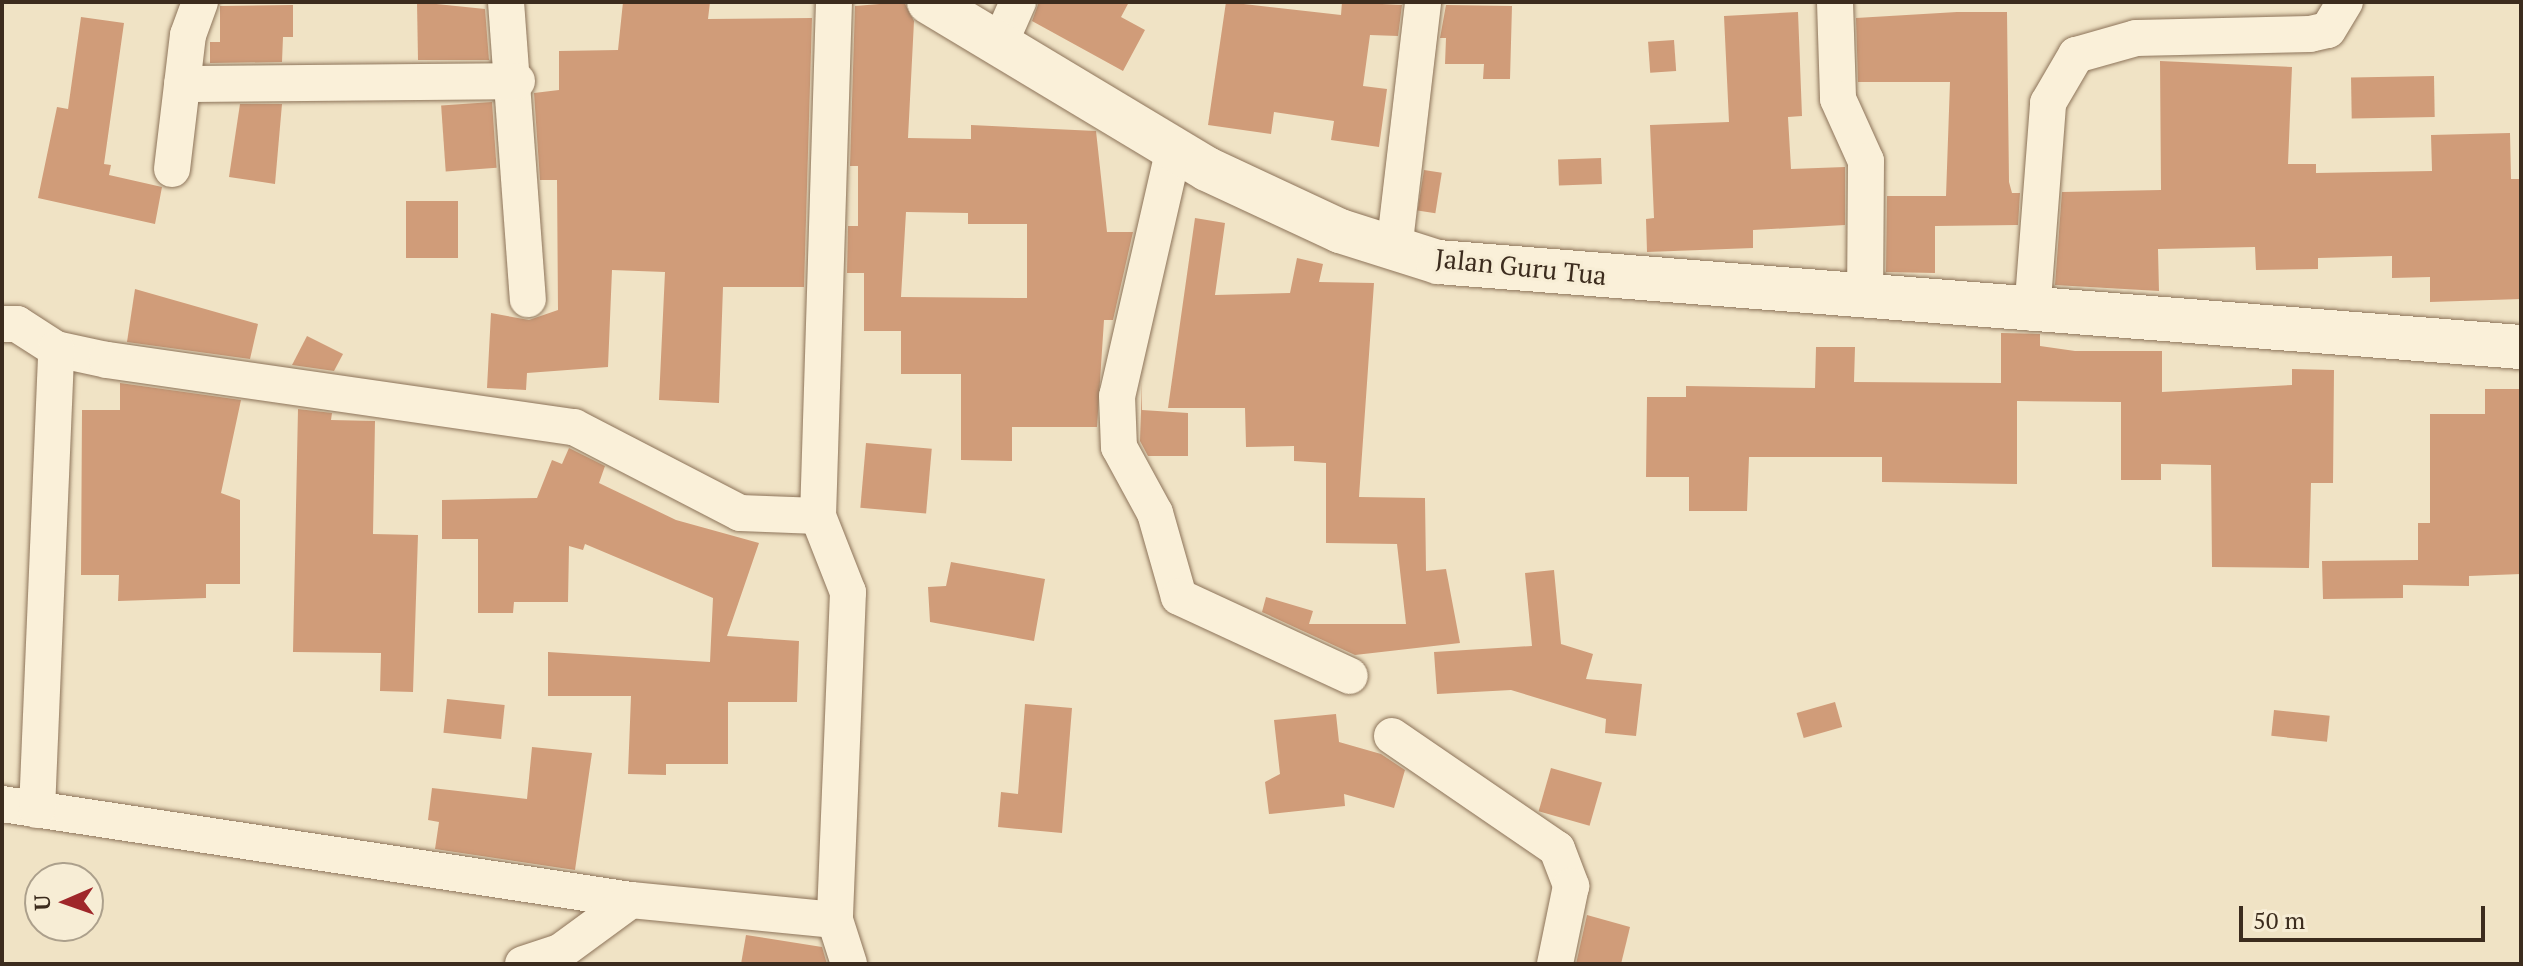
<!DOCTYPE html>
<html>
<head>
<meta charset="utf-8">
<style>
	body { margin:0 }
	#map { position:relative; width:2523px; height:966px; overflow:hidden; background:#f0e3c5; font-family:"PT Serif",serif }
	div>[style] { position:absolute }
	.building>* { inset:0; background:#d09c79; transform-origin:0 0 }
	.roads { filter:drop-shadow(0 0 2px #8d745a) drop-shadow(0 0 2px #8d745a) }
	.street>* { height:36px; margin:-18px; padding:0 18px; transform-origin:18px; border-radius:18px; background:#faf0d9 }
	.secondary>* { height:44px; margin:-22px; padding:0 22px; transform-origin:22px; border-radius:22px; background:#faf0d9 }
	span { translate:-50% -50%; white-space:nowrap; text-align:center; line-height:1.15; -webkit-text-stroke:6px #f7edd5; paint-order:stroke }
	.street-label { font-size:26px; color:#3c2c1e }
	.frame { position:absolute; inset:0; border:4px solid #3c2c1e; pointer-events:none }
	.north { position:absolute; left:24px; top:862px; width:80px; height:80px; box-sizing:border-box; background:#f7edd5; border:2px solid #aca08c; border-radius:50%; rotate:268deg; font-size:22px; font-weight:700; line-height:32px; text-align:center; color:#3c2c1e }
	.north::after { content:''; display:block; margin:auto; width:28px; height:36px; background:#9f272a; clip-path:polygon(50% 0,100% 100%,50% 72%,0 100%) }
	.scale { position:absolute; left:2239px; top:906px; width:246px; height:36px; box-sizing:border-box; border:4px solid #3c2c1e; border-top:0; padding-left:10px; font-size:24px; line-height:28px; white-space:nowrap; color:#3c2c1e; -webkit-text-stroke:6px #f7edd5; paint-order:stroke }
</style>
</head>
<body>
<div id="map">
	<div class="building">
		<i style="clip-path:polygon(417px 2px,485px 9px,489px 60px,418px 60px)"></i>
		<i style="clip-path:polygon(623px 2px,710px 2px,708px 19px,812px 18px,804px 287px,723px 287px,719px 403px,659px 400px,665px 272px,612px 270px,608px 367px,527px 373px,526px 390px,487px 388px,491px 313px,529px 320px,558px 310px,557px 180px,540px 180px,534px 93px,559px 90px,559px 51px,618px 50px)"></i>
		<i style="clip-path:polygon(evenodd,904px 2px,914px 21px,908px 138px,971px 139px,971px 125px,1096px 131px,1107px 232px,1133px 232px,1113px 320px,1104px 320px,1097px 427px,1012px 427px,1012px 461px,961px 460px,961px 374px,901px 374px,901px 331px,864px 331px,864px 273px,847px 273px,848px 226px,858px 226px,858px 166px,850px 166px,855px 6px,904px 2px,906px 212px,968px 213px,968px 224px,1027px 224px,1027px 298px,901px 297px,906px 212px)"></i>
		<i style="clip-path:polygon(1039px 2px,1129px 2px,1121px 17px,1145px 30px,1123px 71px,1032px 21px)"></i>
		<i style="clip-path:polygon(1226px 2px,1341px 15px,1342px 2px,1402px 5px,1398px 36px,1370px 35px,1363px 86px,1387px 89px,1379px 147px,1331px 140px,1334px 121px,1274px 112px,1271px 134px,1208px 125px)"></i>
		<i style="clip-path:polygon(293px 5px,293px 37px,283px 37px,282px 62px,210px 63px,210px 42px,220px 42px,220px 6px)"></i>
		<i style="clip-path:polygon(1446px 5px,1512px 6px,1510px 79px,1483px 79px,1484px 64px,1445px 64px,1446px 38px,1440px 38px)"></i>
		<i style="clip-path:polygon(1798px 12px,1802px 116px,1788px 117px,1791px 169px,1845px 167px,1845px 225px,1753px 230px,1753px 248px,1647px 252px,1646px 219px,1654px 218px,1650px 125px,1729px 122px,1724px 16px)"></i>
		<i style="clip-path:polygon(1957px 12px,2007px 12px,2009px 182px,2012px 193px,2020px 193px,2018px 225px,1935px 226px,1935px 273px,1886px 272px,1887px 196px,1946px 196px,1950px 82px,1858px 82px,1856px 18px)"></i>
		<i style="clip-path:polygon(81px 17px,124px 23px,104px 164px,111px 165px,109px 175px,162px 187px,155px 224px,38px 198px,57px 107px,68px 109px)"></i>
		<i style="left:1674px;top:40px;width:31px;height:26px;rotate:86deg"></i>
		<i style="clip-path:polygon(2160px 61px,2292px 67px,2288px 164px,2316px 164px,2316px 173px,2432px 171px,2431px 135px,2510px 133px,2511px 179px,2521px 179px,2521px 299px,2430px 302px,2430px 277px,2392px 278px,2392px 256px,2318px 258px,2318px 269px,2256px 270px,2255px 247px,2158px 249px,2159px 291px,2055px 285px,2062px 192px,2161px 190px)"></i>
		<i style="left:2434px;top:76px;width:41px;height:83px;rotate:89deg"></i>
		<i style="left:492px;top:102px;width:66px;height:51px;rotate:86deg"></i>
		<i style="clip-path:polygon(240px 104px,282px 104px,275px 184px,229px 177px)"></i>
		<i style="left:1601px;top:158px;width:26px;height:43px;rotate:88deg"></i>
		<i style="left:1424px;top:170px;width:18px;height:41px;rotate:9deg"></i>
		<i style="left:458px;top:201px;width:57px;height:52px;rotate:90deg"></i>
		<i style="clip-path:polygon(1195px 218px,1225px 223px,1215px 295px,1290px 293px,1297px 258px,1323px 264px,1319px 282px,1374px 283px,1359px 497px,1425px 498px,1426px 571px,1446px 569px,1460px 643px,1355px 655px,1262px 612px,1266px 597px,1313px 611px,1309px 624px,1406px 624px,1397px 544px,1326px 543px,1326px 463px,1294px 461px,1294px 446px,1246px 447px,1245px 408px,1168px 408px)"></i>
		<i style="clip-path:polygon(135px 289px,258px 324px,250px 359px,127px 342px)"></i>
		<i style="clip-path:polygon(2001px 333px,2040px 334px,2040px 346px,2075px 351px,2162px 351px,2162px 392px,2292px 385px,2292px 369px,2334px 370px,2333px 483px,2311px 483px,2309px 568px,2212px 567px,2211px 465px,2161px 464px,2161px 480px,2121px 480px,2121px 402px,2017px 401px,2017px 484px,1882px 482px,1882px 457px,1749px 457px,1747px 511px,1689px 511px,1689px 477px,1646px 477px,1647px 397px,1686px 397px,1686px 386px,1815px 388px,1816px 347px,1855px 347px,1854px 382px,2001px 383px)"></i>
		<i style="clip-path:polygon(307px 336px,343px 354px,334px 371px,292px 365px)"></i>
		<i style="clip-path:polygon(1142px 382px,1142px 410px,1188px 413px,1188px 456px,1148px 456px,1140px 441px)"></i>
		<i style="clip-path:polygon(120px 383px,241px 400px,221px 493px,240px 500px,240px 584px,206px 584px,206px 598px,118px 601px,119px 575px,81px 575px,82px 410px,120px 410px)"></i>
		<i style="clip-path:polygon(2485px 389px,2520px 389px,2521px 574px,2469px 576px,2469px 586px,2403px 585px,2403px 598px,2323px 599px,2322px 561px,2418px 560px,2418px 523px,2430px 523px,2430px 414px,2485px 414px)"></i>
		<i style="clip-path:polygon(298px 409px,332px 413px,331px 420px,375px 421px,373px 534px,418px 535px,413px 692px,380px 691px,381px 653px,293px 652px)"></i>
		<i style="left:866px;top:443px;width:66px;height:65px;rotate:5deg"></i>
		<i style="clip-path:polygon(569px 448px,605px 466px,599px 483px,676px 520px,759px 543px,727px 636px,799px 641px,797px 702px,728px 702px,728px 764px,666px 764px,666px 775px,628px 774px,631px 696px,548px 696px,548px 652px,710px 662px,713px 598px,585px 544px,583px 550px,569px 546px,568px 602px,514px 602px,513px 613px,478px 613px,478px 539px,442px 539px,442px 500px,537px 498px,552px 460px,562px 464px)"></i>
		<i style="clip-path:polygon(951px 562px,1045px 579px,1034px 641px,930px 622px,928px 587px,946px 586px)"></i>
		<i style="clip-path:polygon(1554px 570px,1561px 644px,1593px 654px,1586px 679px,1642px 684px,1636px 736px,1605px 733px,1606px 719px,1511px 690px,1437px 694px,1434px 652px,1532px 646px,1525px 573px)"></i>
		<i style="left:447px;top:699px;width:58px;height:34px;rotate:6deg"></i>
		<i style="left:1835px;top:702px;width:26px;height:40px;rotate:74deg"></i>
		<i style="clip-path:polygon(1025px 704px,1072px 708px,1062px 833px,998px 827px,1001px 792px,1018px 794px)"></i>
		<i style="left:2274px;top:710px;width:56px;height:26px;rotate:6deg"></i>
		<i style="clip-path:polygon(1336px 714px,1339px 742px,1381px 754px,1405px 770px,1394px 808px,1344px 794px,1345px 806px,1269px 814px,1265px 782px,1280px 774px,1274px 720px)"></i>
		<i style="clip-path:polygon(532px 747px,592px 753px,575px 870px,435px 849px,439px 822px,428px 820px,432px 788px,527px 799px)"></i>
		<i style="left:1551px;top:768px;width:53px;height:45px;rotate:16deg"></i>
		<i style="clip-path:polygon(1587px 915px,1630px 927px,1621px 964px,1576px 964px)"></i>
		<i style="clip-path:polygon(746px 935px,822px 947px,827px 964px,741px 964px)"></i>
	</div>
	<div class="roads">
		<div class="street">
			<i style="left:506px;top:2px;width:298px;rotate:85.8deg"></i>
			<i style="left:834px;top:2px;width:514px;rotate:91.78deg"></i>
			<i style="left:818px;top:516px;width:82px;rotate:68.5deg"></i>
			<i style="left:848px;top:592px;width:328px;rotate:92.3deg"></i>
			<i style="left:835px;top:920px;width:46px;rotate:72.3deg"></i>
			<i style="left:1835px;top:2px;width:97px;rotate:88.2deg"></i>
			<i style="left:1838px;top:99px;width:68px;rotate:65.7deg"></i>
			<i style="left:1866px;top:161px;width:136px;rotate:90.4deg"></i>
			<i style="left:999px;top:45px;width:47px;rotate:-66.2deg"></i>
			<i style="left:182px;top:84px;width:335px;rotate:-0.5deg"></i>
			<i style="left:1174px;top:148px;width:254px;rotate:102.9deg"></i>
			<i style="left:1117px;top:396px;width:51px;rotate:87.8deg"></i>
			<i style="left:1119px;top:447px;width:75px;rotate:61.4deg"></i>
			<i style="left:1155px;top:513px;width:87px;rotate:74.1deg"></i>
			<i style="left:1179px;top:597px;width:188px;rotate:24.8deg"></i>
			<i style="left:172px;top:169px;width:135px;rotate:-83.2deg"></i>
			<i style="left:188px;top:35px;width:35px;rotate:-70deg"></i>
			<i style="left:1394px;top:250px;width:250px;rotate:-83.3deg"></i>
			<i style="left:2032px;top:313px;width:211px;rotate:-85.6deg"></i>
			<i style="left:2048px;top:103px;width:56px;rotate:-59.7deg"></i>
			<i style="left:2076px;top:55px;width:62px;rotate:-15.8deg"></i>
			<i style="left:2136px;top:38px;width:174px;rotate:-1.3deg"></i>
			<i style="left:2310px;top:34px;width:18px;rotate:-13deg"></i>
			<i style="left:2328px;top:30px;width:33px;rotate:-59deg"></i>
			<i style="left:2px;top:324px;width:15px"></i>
			<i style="left:17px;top:324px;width:46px;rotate:32.7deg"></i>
			<i style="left:56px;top:349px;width:52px;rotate:12.2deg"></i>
			<i style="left:107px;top:360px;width:472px;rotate:8.2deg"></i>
			<i style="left:574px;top:427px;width:187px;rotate:27.4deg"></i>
			<i style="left:740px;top:513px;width:78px;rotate:2.2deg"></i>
			<i style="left:1392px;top:736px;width:200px;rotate:34.4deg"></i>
			<i style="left:1557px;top:849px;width:40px;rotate:69deg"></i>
			<i style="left:1571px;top:886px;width:80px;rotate:101.6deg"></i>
			<i style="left:2px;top:804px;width:636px;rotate:8.68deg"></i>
			<i style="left:37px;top:810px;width:461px;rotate:-87.6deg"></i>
			<i style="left:523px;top:964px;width:39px;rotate:-18deg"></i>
			<i style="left:560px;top:952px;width:88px;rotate:-36.2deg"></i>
			<i style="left:631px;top:900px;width:205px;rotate:5.6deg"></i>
		</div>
		<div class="secondary">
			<i style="left:929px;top:2px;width:324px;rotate:31deg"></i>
			<i style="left:1207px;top:169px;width:147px;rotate:25deg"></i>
			<i style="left:1340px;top:231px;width:103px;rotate:17.6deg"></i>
			<i style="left:1438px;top:262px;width:1086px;rotate:4.49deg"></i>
		</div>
	</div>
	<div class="street-label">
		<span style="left:1521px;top:267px;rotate:6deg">Jalan Guru Tua</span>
	</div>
	<div class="frame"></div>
	<div class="north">U</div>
	<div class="scale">50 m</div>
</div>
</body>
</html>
